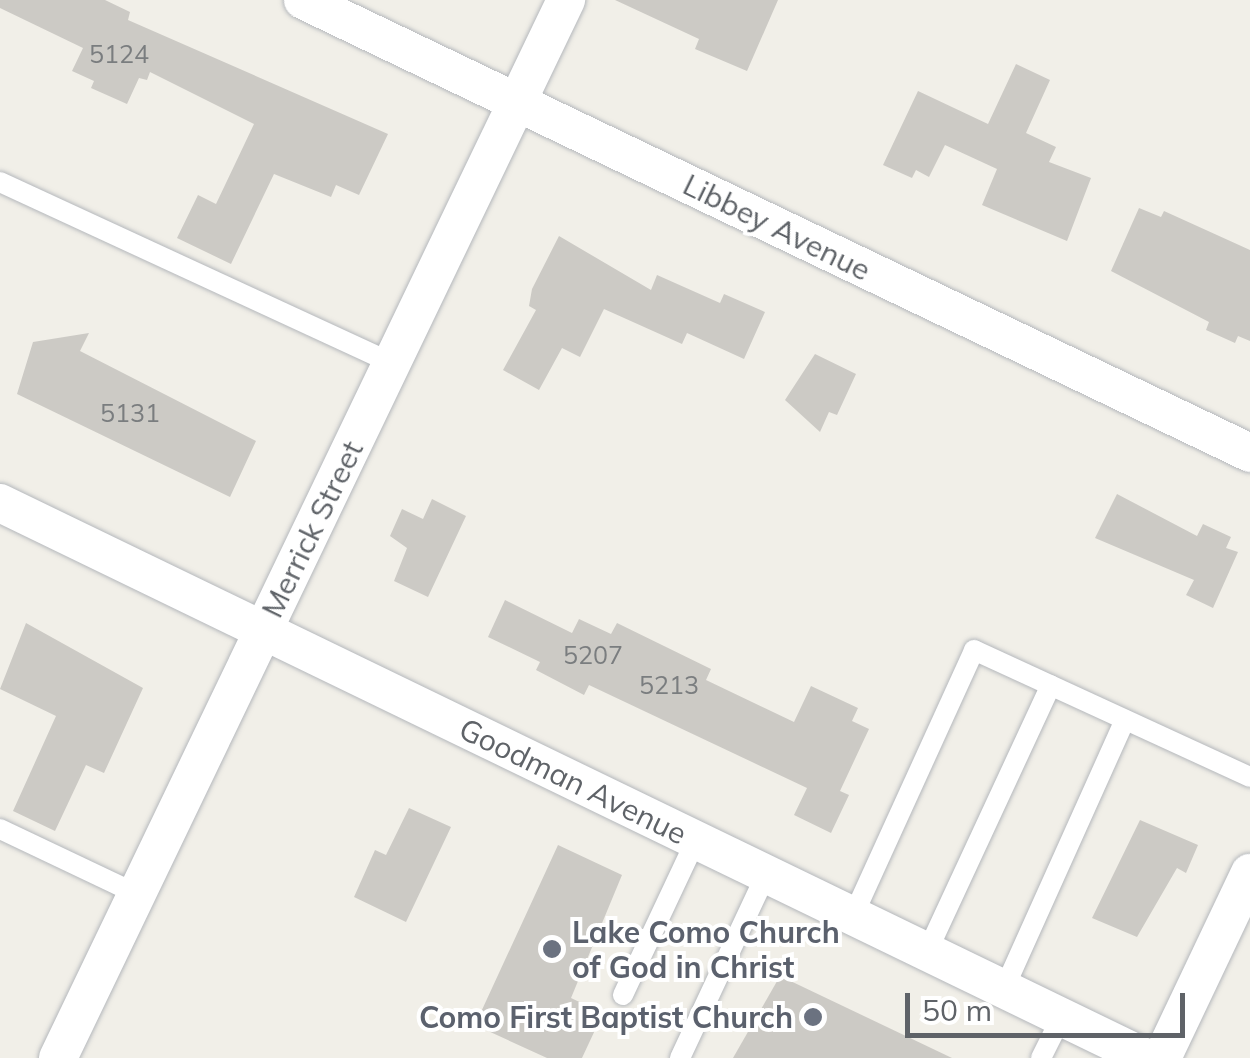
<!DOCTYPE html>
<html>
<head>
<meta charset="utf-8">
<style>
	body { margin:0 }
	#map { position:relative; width:1250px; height:1058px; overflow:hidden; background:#f1efe8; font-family:Mulish,sans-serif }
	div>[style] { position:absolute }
	.building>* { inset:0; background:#cccac5 }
	.roads { filter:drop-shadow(0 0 2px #b5b8bc) drop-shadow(0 0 2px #b5b8bc) }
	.service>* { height:20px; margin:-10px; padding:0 10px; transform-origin:10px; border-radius:10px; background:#fff }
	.minor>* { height:38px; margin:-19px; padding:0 19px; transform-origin:19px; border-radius:19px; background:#fff }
	.dots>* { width:28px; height:28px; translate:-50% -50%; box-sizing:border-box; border:5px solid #fff; border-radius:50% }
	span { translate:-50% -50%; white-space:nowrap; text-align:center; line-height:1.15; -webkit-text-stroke:8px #fff; paint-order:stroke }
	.number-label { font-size:25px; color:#7a7d7f }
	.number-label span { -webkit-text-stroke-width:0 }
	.street-label { font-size:30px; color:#5f6368 }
	.worship-label { font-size:30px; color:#5b616d; font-weight:700 }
	.left { translate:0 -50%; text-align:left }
	.right { translate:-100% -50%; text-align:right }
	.scale { position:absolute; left:905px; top:993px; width:280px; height:45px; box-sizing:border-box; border:5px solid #5f6368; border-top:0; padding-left:12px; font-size:30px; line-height:35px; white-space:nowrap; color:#5f6368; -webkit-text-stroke:8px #fff; paint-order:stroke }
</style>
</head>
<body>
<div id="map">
	<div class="building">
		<i style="clip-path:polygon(0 0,105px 0,130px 12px,128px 20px,388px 134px,359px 195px,336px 185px,331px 197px,274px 174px,231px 264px,177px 238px,198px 195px,216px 204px,254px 124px,150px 72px,147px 80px,139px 78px,127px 104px,91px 88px,94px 81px,72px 71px,83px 48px,0 8px)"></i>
		<i style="clip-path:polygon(615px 0,778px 0,747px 71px,695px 49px,699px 39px)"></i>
		<i style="clip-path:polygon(1016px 64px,1050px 80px,1026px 133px,1056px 147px,1049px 162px,1091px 178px,1067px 241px,982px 205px,997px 169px,945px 145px,929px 177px,916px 170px,912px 178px,883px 165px,918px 91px,988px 124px)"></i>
		<i style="clip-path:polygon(1139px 208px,1161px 217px,1164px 211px,1250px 250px,1250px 341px,1238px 336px,1235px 343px,1206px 330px,1209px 322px,1111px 271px)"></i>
		<i style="clip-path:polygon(559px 236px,651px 290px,657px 275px,720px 303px,724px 294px,765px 312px,744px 359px,687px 333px,682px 344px,604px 309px,580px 357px,562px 348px,539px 390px,503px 370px,536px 310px,529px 306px,532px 289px)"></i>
		<i style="clip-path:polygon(89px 333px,80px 351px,256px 441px,230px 497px,17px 394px,33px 342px)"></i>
		<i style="clip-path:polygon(815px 354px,856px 374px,837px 415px,829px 412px,820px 432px,785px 400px)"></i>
		<i style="clip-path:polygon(1117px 494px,1197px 536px,1203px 524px,1231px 537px,1226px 548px,1238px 552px,1213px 608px,1186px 595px,1194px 580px,1095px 538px)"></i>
		<i style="clip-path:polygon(432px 499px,466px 516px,428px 597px,394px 581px,407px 548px,390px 536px,402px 509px,423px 519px)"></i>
		<i style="clip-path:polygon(505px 600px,572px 633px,579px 619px,611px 634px,617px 623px,711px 669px,706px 680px,794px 722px,811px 686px,858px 708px,852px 721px,869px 729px,840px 791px,849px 795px,831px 833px,794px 815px,807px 788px,589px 685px,584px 695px,536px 670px,540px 662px,488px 637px)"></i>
		<i style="clip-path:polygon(26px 623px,143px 688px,104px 773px,86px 765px,55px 831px,13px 811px,56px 716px,0 689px)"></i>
		<i style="clip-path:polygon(409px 808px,451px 827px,406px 922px,354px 897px,375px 850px,386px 855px)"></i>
		<i style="clip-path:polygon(1140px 820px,1198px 845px,1186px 873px,1177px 868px,1137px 937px,1092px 918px)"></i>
		<i style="clip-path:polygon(558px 845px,622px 875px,571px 998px,603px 1013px,582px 1058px,547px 1058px,475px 1025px)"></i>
		<i style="clip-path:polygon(780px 976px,952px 1058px,733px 1058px)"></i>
	</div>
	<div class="roads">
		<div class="service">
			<i style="left:0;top:182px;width:432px;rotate:24.8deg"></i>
			<i style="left:0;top:829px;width:152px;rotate:25.4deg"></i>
			<i style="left:853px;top:916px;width:292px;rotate:-65.5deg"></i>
			<i style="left:974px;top:650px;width:304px;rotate:24.7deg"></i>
			<i style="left:927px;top:952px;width:294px;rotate:-65.1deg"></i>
			<i style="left:1004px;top:989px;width:295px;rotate:-65.8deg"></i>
			<i style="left:623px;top:995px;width:171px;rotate:-64.8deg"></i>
			<i style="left:680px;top:1058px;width:203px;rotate:-64.9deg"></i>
			<i style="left:1041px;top:1058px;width:45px;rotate:-63.4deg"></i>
		</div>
		<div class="minor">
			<i style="left:303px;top:0;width:1050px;rotate:25.56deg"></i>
			<i style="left:0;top:503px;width:1273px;rotate:25.84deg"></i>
			<i style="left:58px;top:1058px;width:1174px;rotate:-64.35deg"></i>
			<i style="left:1162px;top:1058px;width:205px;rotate:-64.6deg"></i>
		</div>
	</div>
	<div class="dots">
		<i style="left:552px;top:949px;background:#6b7280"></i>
		<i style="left:813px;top:1017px;background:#6b7280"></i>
	</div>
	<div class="number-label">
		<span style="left:119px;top:54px">5124</span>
		<span style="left:130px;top:413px">5131</span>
		<span style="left:593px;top:655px">5207</span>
		<span style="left:669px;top:685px">5213</span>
	</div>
	<div class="street-label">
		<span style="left:777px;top:227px;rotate:26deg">Libbey Avenue</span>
		<span style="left:312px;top:529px;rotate:-64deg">Merrick Street</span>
		<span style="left:573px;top:781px;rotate:26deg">Goodman Avenue</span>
	</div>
	<div class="worship-label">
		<span class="left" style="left:572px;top:949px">Lake Como Church<br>of God in Christ</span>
		<span class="right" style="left:793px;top:1017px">Como First Baptist Church</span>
	</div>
	<div class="scale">50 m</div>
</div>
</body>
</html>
